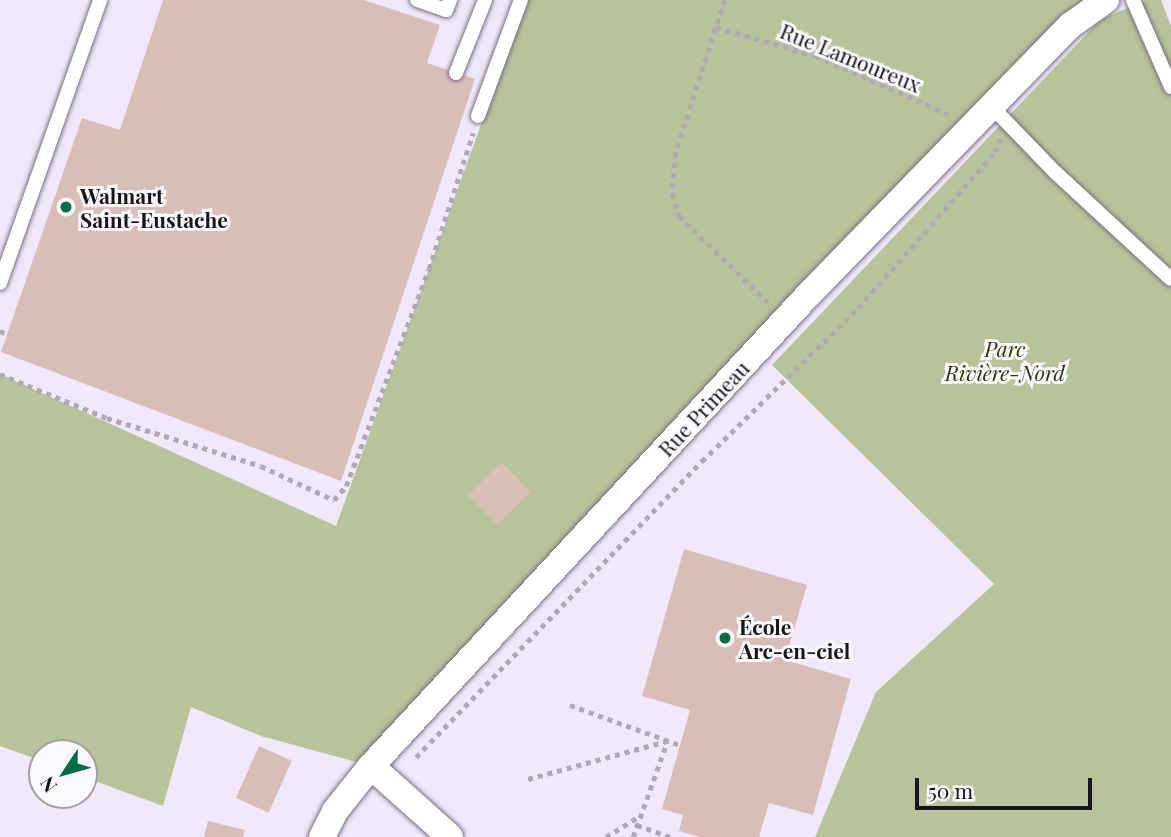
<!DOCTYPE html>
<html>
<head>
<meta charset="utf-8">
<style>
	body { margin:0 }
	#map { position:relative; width:1171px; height:837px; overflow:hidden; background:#f2e8fd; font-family:"Playfair Display",serif }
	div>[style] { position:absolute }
	.green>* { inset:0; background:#b7c49a }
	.building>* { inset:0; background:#d8beb7; transform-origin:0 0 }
	.path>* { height:4.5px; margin-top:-2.25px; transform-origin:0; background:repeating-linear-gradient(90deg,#b0a8b9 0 5px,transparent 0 10px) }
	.roads { filter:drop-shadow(0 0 2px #786f82) drop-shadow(0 0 2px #786f82) }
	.service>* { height:14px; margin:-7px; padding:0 7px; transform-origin:7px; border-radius:7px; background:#fff }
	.minor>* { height:26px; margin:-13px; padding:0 13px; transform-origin:13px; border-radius:13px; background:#fff }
	.dots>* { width:19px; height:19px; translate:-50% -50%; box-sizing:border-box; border:4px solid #fbf9fd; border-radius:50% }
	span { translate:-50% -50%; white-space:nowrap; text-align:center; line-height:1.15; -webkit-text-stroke:6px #fbf9fd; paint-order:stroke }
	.street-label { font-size:21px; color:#18151c }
	.poi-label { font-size:21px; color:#18151c; font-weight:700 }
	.left { translate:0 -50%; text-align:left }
	.park-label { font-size:21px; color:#2c3802; font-style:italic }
	.north { position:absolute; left:28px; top:739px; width:70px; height:70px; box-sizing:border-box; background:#fbf9fd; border:2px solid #a09ea3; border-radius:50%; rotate:234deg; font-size:19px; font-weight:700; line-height:28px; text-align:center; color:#18151c }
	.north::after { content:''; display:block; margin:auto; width:24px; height:32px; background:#016d44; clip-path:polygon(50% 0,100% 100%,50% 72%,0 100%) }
	.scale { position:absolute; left:915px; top:778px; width:177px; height:32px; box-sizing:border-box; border:4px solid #18151c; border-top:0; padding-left:9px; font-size:21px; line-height:24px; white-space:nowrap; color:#18151c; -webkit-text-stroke:5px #fbf9fd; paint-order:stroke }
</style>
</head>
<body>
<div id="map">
	<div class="green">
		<i style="clip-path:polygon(526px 0,1103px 0,371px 766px,261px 736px,191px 707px,163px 806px,84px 777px,84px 753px,42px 753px,42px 761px,0 746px,0 374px,336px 526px)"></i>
		<i style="clip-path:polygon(1146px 0,1161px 0,1171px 26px,1171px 837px,815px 837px,876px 692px,994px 584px,772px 365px,1100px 20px)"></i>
	</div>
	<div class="building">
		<i style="clip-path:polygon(163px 0,364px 0,440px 25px,427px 63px,475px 79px,341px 481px,1px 352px,82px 118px,120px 130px)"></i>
		<i style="left:501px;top:462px;width:42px;height:47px;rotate:45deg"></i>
		<i style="clip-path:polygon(684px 549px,807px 585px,785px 660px,851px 679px,813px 815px,769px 803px,759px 837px,700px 837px,679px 831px,683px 815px,662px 809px,690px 710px,642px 696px)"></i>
		<i style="left:259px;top:746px;width:36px;height:57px;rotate:24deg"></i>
		<i style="clip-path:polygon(208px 821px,245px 830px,243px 837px,204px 837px)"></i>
	</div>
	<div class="path">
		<i style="left:725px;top:0;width:161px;rotate:107.8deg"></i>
		<i style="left:676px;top:153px;width:41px;rotate:95.6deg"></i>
		<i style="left:672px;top:194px;width:23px;rotate:72deg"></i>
		<i style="left:679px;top:216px;width:124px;rotate:44deg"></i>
		<i style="left:716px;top:27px;width:104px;rotate:16.2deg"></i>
		<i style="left:816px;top:56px;width:146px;rotate:23.8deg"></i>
		<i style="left:0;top:331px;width:5px;rotate:22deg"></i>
		<i style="left:0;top:374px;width:116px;rotate:22.4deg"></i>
		<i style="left:107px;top:418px;width:161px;rotate:17.3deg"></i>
		<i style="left:261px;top:466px;width:81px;rotate:25deg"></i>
		<i style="left:334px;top:500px;width:18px;rotate:-49deg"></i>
		<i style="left:346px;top:486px;width:232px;rotate:-69.1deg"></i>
		<i style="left:429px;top:269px;width:143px;rotate:-72.1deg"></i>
		<i style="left:570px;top:705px;width:117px;rotate:20deg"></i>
		<i style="left:416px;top:757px;width:412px;rotate:-46deg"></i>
		<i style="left:702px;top:461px;width:219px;rotate:-44.4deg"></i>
		<i style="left:858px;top:308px;width:208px;rotate:-48.7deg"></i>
		<i style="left:995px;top:152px;width:14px;rotate:-65deg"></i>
		<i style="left:528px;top:779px;width:144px;rotate:-15.3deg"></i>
		<i style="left:637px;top:825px;width:35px;rotate:20deg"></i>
		<i style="left:606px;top:837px;width:40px;rotate:-32deg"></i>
		<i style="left:633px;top:837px;width:101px;rotate:-70.3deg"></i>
	</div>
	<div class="roads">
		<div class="service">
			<i style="left:417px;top:0;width:31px;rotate:19deg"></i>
			<i style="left:446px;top:10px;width:11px;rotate:-68deg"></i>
			<i style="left:1133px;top:0;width:95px;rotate:66.4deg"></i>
			<i style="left:456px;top:73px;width:79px;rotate:-68.3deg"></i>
			<i style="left:991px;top:106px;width:93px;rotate:45.9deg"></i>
			<i style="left:1056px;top:173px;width:156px;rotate:42.7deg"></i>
			<i style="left:478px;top:116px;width:124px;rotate:-69.7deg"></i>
			<i style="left:0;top:283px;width:300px;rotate:-70.5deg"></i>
		</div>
		<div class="minor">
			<i style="left:371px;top:766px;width:106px;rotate:41.9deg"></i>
			<i style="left:322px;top:837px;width:29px;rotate:-63deg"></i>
			<i style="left:335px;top:811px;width:58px;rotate:-51.3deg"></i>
			<i style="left:371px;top:766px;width:645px;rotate:-47.14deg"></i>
			<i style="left:810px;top:293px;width:374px;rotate:-45.8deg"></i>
			<i style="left:1071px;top:25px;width:43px;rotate:-35.5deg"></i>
		</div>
	</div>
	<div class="dots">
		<i style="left:66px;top:207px;background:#016d44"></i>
		<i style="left:725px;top:638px;background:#016d44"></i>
	</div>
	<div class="street-label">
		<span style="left:851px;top:57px;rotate:22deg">Rue Lamoureux</span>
		<span style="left:703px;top:408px;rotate:-47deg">Rue Primeau</span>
	</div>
	<div class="poi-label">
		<span class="left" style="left:80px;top:207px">Walmart<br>Saint-Eustache</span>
		<span class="left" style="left:739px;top:638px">École<br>Arc-en-ciel</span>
	</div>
	<div class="park-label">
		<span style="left:1005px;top:360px">Parc<br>Rivière-Nord</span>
	</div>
	<div class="north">N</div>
	<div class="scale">50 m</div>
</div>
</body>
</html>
